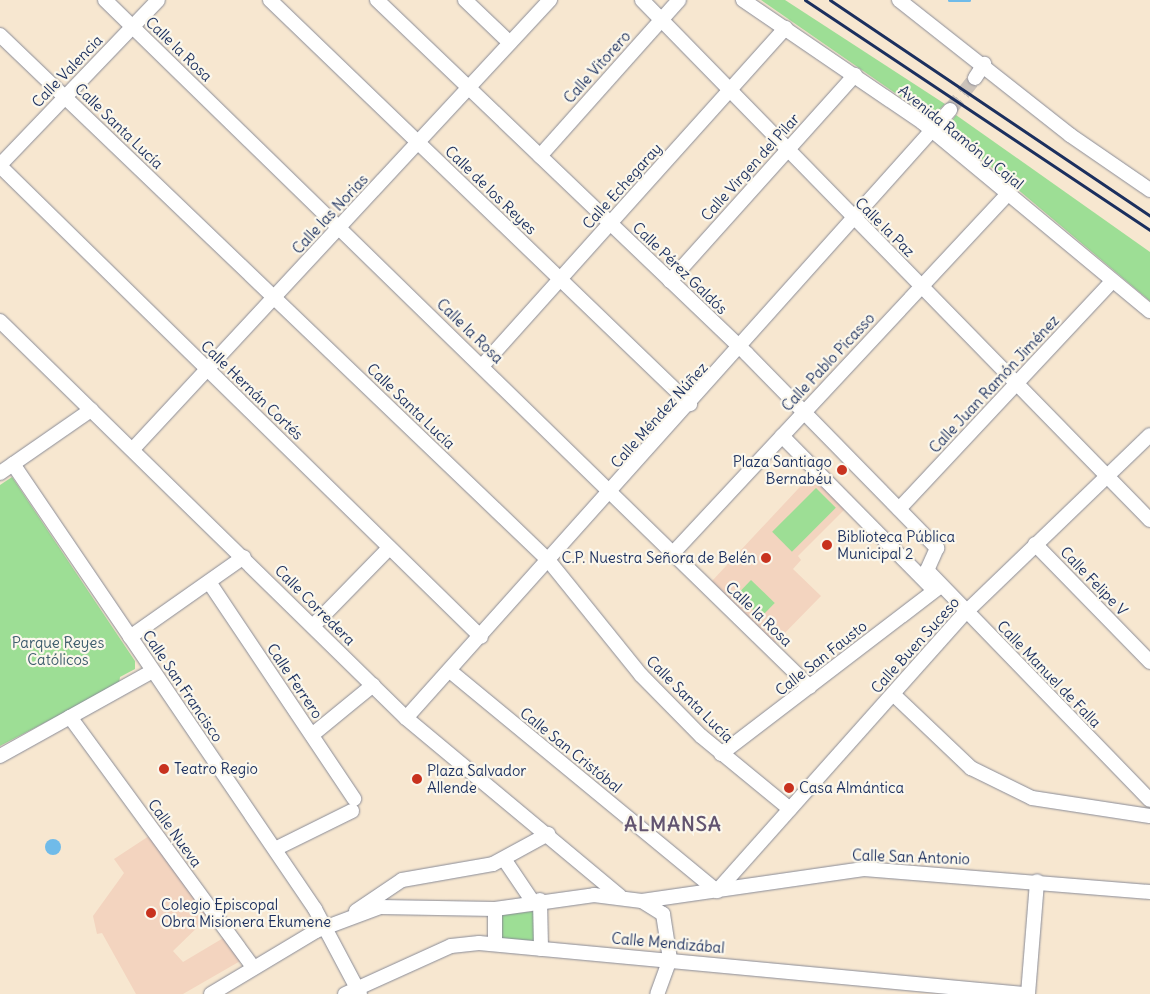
<!DOCTYPE html>
<html>
<head>
<meta charset="utf-8">
<style>
	body { margin:0 }
	#map { position:relative; width:1150px; height:994px; overflow:hidden; background:#f7e7d0; font-family:Delius,sans-serif }
	div>[style] { position:absolute }
	.built>* { inset:0; background:#f3d4bf }
	.green>* { inset:0; background:#9dde95; transform-origin:0 0 }
	.water>* { inset:0; background:#70bbe9 }
	.round { border-radius:50% }
	.stream>* { height:3px; margin:-1.5px; padding:0 1.5px; transform-origin:1.5px; border-radius:1.5px; background:#70bbe9 }
	.minor-tunnel>* { height:14px; margin-top:-7px; transform-origin:0; background:repeating-linear-gradient(90deg,#cbc2b9 0 14px,transparent 0 21px) }
	.roads { filter:drop-shadow(0 0 1px #898b97) drop-shadow(0 0 1px #898b97) }
	.minor>* { height:14px; margin:-7px; padding:0 7px; transform-origin:7px; border-radius:7px; background:#fff }
	.rail>* { height:3px; margin:-1.5px; padding:0 1.5px; transform-origin:1.5px; border-radius:1.5px; background:#1b2f5e }
	.dots>* { width:14px; height:14px; translate:-50% -50%; box-sizing:border-box; border:2px solid #fbf7ec; border-radius:50% }
	span { translate:-50% -50%; white-space:nowrap; text-align:center; line-height:1.15; -webkit-text-stroke:4.5px #fbf7ec; paint-order:stroke }
	.street-label { font-size:15px; color:#1b2f5e }
	.poi-label { font-size:15px; color:#1b2f5e }
	.right { translate:-100% -50%; text-align:right }
	.left { translate:0 -50%; text-align:left }
	.park-label { font-size:15px; color:#3c5b6c }
	.district-label { font-size:20px; color:#625470; font-weight:700; letter-spacing:1px }
</style>
</head>
<body>
<div id="map">
	<div class="built">
		<i style="clip-path:polygon(812px 474px,846px 508px,798px 556px,801px 560px,793px 569px,821px 596px,775px 643px,712px 581px)"></i>
		<i style="clip-path:polygon(149px 836px,209px 916px,173px 951px,183px 962px,225px 937px,242px 960px,183px 994px,136px 994px,102px 933px,97px 934px,93px 916px,124px 873px,114px 859px)"></i>
	</div>
	<div class="green">
		<i style="clip-path:polygon(761px 0,785px 0,945px 104px,931px 118px)"></i>
		<i style="clip-path:polygon(956px 115px,1150px 252px,1150px 301px,946px 129px)"></i>
		<i style="clip-path:polygon(12px 477px,135px 661px,135px 669px,120px 677px,119px 684px,0 746px,0 485px)"></i>
		<i style="left:816px;top:488px;width:28px;height:62px;rotate:45deg"></i>
		<i style="left:751px;top:580px;width:33px;height:20px;rotate:44deg"></i>
		<i style="clip-path:polygon(536px 911px,536px 941px,499px 938px,499px 915px)"></i>
	</div>
	<div class="water">
		<i class="round" style="left:45px;top:839px;width:16px;height:16px"></i>
	</div>
	<div class="stream">
		<i style="left:949px;top:0;width:20px"></i>
	</div>
	<div class="minor-tunnel">
		<i style="left:950px;top:110px;width:41px;rotate:-52deg"></i>
	</div>
	<div class="roads">
		<div class="minor">
			<i style="left:105px;top:0;width:984px;rotate:44.26deg"></i>
			<i style="left:270px;top:0;width:583px;rotate:43.89deg"></i>
			<i style="left:377px;top:0;width:512px;rotate:43.73deg"></i>
			<i style="left:747px;top:354px;width:272px;rotate:45.6deg"></i>
			<i style="left:937px;top:548px;width:24px;rotate:114deg"></i>
			<i style="left:927px;top:570px;width:320px;rotate:45.9deg"></i>
			<i style="left:465px;top:0;width:62px;rotate:43.7deg"></i>
			<i style="left:642px;top:0;width:727px;rotate:45.67deg"></i>
			<i style="left:743px;top:0;width:217px;rotate:34.3deg"></i>
			<i style="left:922px;top:122px;width:296px;rotate:39.7deg"></i>
			<i style="left:899px;top:0;width:218px;rotate:38.3deg"></i>
			<i style="left:1070px;top:135px;width:97px;rotate:34.5deg"></i>
			<i style="left:0;top:35px;width:760px;rotate:43.77deg"></i>
			<i style="left:549px;top:561px;width:146px;rotate:51.1deg"></i>
			<i style="left:641px;top:675px;width:86px;rotate:45.5deg"></i>
			<i style="left:701px;top:736px;width:115px;rotate:39.4deg"></i>
			<i style="left:975px;top:78px;width:17px;rotate:-57deg"></i>
			<i style="left:540px;top:156px;width:209px;rotate:-48.3deg"></i>
			<i style="left:0;top:165px;width:228px;rotate:-46.2deg"></i>
			<i style="left:0;top:166px;width:673px;rotate:44.4deg"></i>
			<i style="left:670px;top:281px;width:277px;rotate:-48.1deg"></i>
			<i style="left:0;top:321px;width:568px;rotate:44.36deg"></i>
			<i style="left:406px;top:718px;width:278px;rotate:39.8deg"></i>
			<i style="left:483px;top:365px;width:453px;rotate:-48.1deg"></i>
			<i style="left:782px;top:436px;width:216px;rotate:45.4deg"></i>
			<i style="left:133px;top:449px;width:613px;rotate:-47.12deg"></i>
			<i style="left:13px;top:464px;width:538px;rotate:55.84deg"></i>
			<i style="left:315px;top:909px;width:96px;rotate:62.1deg"></i>
			<i style="left:0;top:473px;width:111px;rotate:-34.7deg"></i>
			<i style="left:899px;top:509px;width:312px;rotate:-46.9deg"></i>
			<i style="left:1035px;top:544px;width:165px;rotate:45.7deg"></i>
			<i style="left:674px;top:552px;width:488px;rotate:-47deg"></i>
			<i style="left:209px;top:582px;width:261px;rotate:56.2deg"></i>
			<i style="left:313px;top:626px;width:109px;rotate:-45.7deg"></i>
			<i style="left:130px;top:637px;width:139px;rotate:-35.1deg"></i>
			<i style="left:450px;top:671px;width:346px;rotate:39.5deg"></i>
			<i style="left:893px;top:694px;width:108px;rotate:43.5deg"></i>
			<i style="left:971px;top:768px;width:68px;rotate:26.2deg"></i>
			<i style="left:1032px;top:798px;width:119px;rotate:8.7deg"></i>
			<i style="left:70px;top:717px;width:311px;rotate:53.8deg"></i>
			<i style="left:406px;top:718px;width:816px;rotate:-48.18deg"></i>
			<i style="left:312px;top:735px;width:79px;rotate:-39.3deg"></i>
			<i style="left:721px;top:754px;width:277px;rotate:-37.4deg"></i>
			<i style="left:0;top:756px;width:175px;rotate:-29.1deg"></i>
			<i style="left:275px;top:849px;width:86px;rotate:-26.3deg"></i>
			<i style="left:504px;top:859px;width:52px;rotate:56deg"></i>
			<i style="left:717px;top:891px;width:374px;rotate:-48.3deg"></i>
			<i style="left:966px;top:612px;width:255px;rotate:-43.9deg"></i>
			<i style="left:540px;top:900px;width:49px;rotate:88.8deg"></i>
			<i style="left:642px;top:901px;width:224px;rotate:-8.2deg"></i>
			<i style="left:864px;top:869px;width:287px;rotate:4.6deg"></i>
			<i style="left:356px;top:911px;width:55px;rotate:-34deg"></i>
			<i style="left:402px;top:880px;width:92px;rotate:-10deg"></i>
			<i style="left:493px;top:864px;width:63px;rotate:-28.6deg"></i>
			<i style="left:495px;top:944px;width:35px;rotate:-90deg"></i>
			<i style="left:211px;top:994px;width:122px;rotate:-31deg"></i>
			<i style="left:316px;top:931px;width:68px;rotate:-20.6deg"></i>
			<i style="left:380px;top:907px;width:115px;rotate:1deg"></i>
			<i style="left:495px;top:909px;width:100px;rotate:-8deg"></i>
			<i style="left:594px;top:895px;width:48px;rotate:7.1deg"></i>
			<i style="left:642px;top:901px;width:25px;rotate:32deg"></i>
			<i style="left:663px;top:914px;width:46px;rotate:81.2deg"></i>
			<i style="left:670px;top:959px;width:37px;rotate:110deg"></i>
			<i style="left:345px;top:994px;width:116px;rotate:-24.4deg"></i>
			<i style="left:451px;top:946px;width:28px;rotate:-6deg"></i>
			<i style="left:479px;top:943px;width:547px;rotate:5.35deg"></i>
			<i style="left:1028px;top:994px;width:113px;rotate:-85.4deg"></i>
		</div>
	</div>
	<div class="rail">
		<i style="left:805px;top:0;width:415px;rotate:33.7deg"></i>
		<i style="left:830px;top:0;width:386px;rotate:34deg"></i>
	</div>
	<div class="dots">
		<i style="left:842px;top:470px;background:#c8321e"></i>
		<i style="left:827px;top:545px;background:#c8321e"></i>
		<i style="left:766px;top:558px;background:#c8321e"></i>
		<i style="left:164px;top:769px;background:#c8321e"></i>
		<i style="left:417px;top:779px;background:#c8321e"></i>
		<i style="left:789px;top:788px;background:#c8321e"></i>
		<i style="left:151px;top:913px;background:#c8321e"></i>
	</div>
	<div class="street-label">
		<span style="left:179px;top:49px;rotate:44deg">Calle la Rosa</span>
		<span style="left:597px;top:67px;rotate:-48deg">Calle Vitorero</span>
		<span style="left:67px;top:71px;rotate:-46deg">Calle Valencia</span>
		<span style="left:119px;top:126px;rotate:44deg">Calle Santa Lucía</span>
		<span style="left:961px;top:137px;rotate:39deg">Avenida Ramón y Cajal</span>
		<span style="left:750px;top:167px;rotate:-48deg">Calle Virgen del Pilar</span>
		<span style="left:622px;top:186px;rotate:-48deg">Calle Echegaray</span>
		<span style="left:491px;top:190px;rotate:44deg">Calle de los Reyes</span>
		<span style="left:330px;top:214px;rotate:-47deg">Calle las Norias</span>
		<span style="left:885px;top:227px;rotate:45deg">Calle la Paz</span>
		<span style="left:680px;top:268px;rotate:44deg">Calle Pérez Galdós</span>
		<span style="left:470px;top:331px;rotate:44deg">Calle la Rosa</span>
		<span style="left:828px;top:362px;rotate:-47deg">Calle Pablo Picasso</span>
		<span style="left:994px;top:384px;rotate:-47deg">Calle Juan Ramón Jiménez</span>
		<span style="left:252px;top:390px;rotate:44deg">Calle Hernán Cortés</span>
		<span style="left:411px;top:406px;rotate:44deg">Calle Santa Lucía</span>
		<span style="left:659px;top:415px;rotate:-48deg">Calle Méndez Núñez</span>
		<span style="left:1094px;top:581px;rotate:46deg">Calle Felipe V</span>
		<span style="left:315px;top:605px;rotate:45deg">Calle Corredera</span>
		<span style="left:759px;top:614px;rotate:44deg">Calle la Rosa</span>
		<span style="left:915px;top:645px;rotate:-48deg">Calle Buen Suceso</span>
		<span style="left:821px;top:658px;rotate:-38deg">Calle San Fausto</span>
		<span style="left:1049px;top:674px;rotate:46deg">Calle Manuel de Falla</span>
		<span style="left:295px;top:681px;rotate:56deg">Calle Ferrero</span>
		<span style="left:183px;top:686px;rotate:56deg">Calle San Francisco</span>
		<span style="left:690px;top:699px;rotate:45deg">Calle Santa Lucía</span>
		<span style="left:571px;top:750px;rotate:39deg">Calle San Cristóbal</span>
		<span style="left:175px;top:833px;rotate:54deg">Calle Nueva</span>
		<span style="left:911px;top:857px;rotate:2deg">Calle San Antonio</span>
		<span style="left:668px;top:943px;rotate:5deg">Calle Mendizábal</span>
	</div>
	<div class="poi-label">
		<span class="right" style="left:832px;top:470px">Plaza Santiago<br>Bernabéu</span>
		<span class="left" style="left:837px;top:545px">Biblioteca Pública<br>Municipal 2</span>
		<span class="right" style="left:756px;top:558px">C.P. Nuestra Señora de Belén</span>
		<span class="left" style="left:174px;top:769px">Teatro Regio</span>
		<span class="left" style="left:427px;top:779px">Plaza Salvador<br>Allende</span>
		<span class="left" style="left:799px;top:788px">Casa Almántica</span>
		<span class="left" style="left:161px;top:913px">Colegio Episcopal<br>Obra Misionera Ekumene</span>
	</div>
	<div class="park-label">
		<span style="left:58px;top:651px">Parque Reyes<br>Católicos</span>
	</div>
	<div class="district-label">
		<span style="left:673px;top:823px">ALMANSA</span>
	</div>
</div>
</body>
</html>
